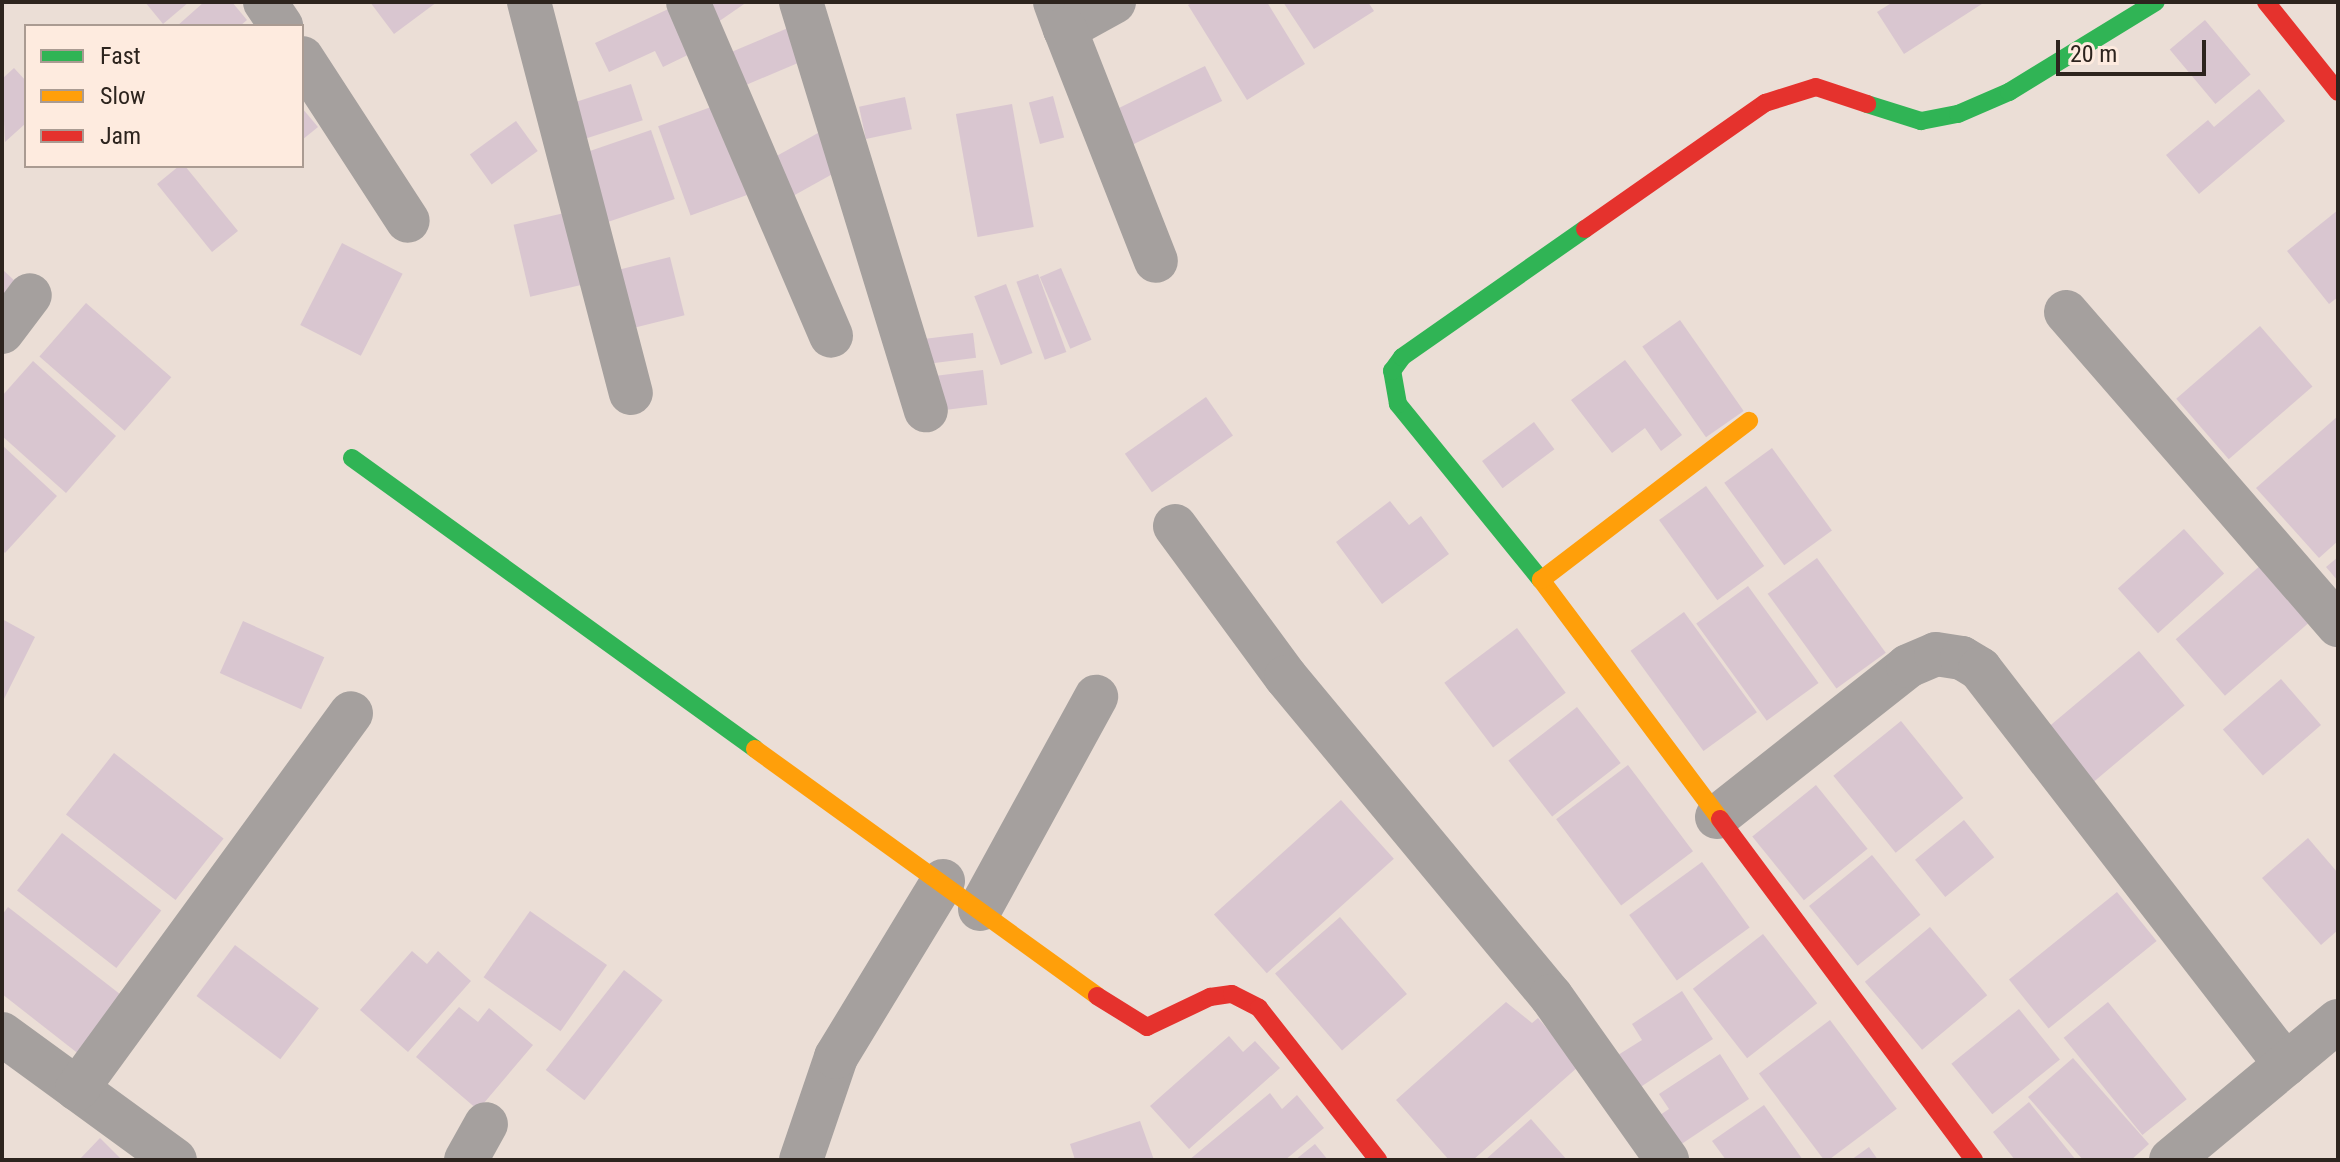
<!DOCTYPE html>
<html>
<head>
<meta charset="utf-8">
<style>
	body { margin:0 }
	#map { position:relative; width:2340px; height:1162px; overflow:hidden; background:#ebded6; font-family:"Roboto Condensed",sans-serif }
	div>[style] { position:absolute }
	.building>* { inset:0; background:#d9c6d0; transform-origin:0 0 }
	.street>* { height:44px; margin:-22px; padding:0 22px; transform-origin:22px; border-radius:22px; background:#a5a09e }
	.fast>* { height:18px; margin:-9px; padding:0 9px; transform-origin:9px; border-radius:9px; background:#30b455 }
	.slow>* { height:18px; margin:-9px; padding:0 9px; transform-origin:9px; border-radius:9px; background:#ff9f0a }
	.jam>* { height:18px; margin:-9px; padding:0 9px; transform-origin:9px; border-radius:9px; background:#e5322d }
	span { translate:-50% -50%; white-space:nowrap; text-align:center; line-height:1.15; -webkit-text-stroke:6px #feebdf; paint-order:stroke }
	.frame { position:absolute; inset:0; border:4px solid #2d241e; pointer-events:none }
	.legend { position:absolute; left:24px; top:24px; width:280px; height:144px; box-sizing:border-box; background:#feebdf; border:2px solid #aa9b92; margin:0; padding:10px 14px; list-style:none; font-size:24px; color:#2d241e }
	.legend li { display:flex; align-items:center; gap:16px; height:40px }
	.legend b { width:40px; border:2px solid #aa9b92 }
	.scale { position:absolute; left:2056px; top:40px; width:150px; height:36px; box-sizing:border-box; border:4px solid #2d241e; border-top:0; padding-left:10px; font-size:24px; line-height:28px; white-space:nowrap; color:#2d241e; -webkit-text-stroke:6px #feebdf; paint-order:stroke }
</style>
</head>
<body>
<div id="map">
	<div class="building">
		<i style="clip-path:polygon(145px 2px,189px 2px,163px 24px)"></i>
		<i style="clip-path:polygon(204px 2px,232px 2px,247px 20px,240px 26px,177px 26px)"></i>
		<i style="clip-path:polygon(370px 2px,437px 2px,394px 34px)"></i>
		<i style="clip-path:polygon(704px 2px,747px 2px,718px 22px)"></i>
		<i style="clip-path:polygon(1193px 2px,1267px 2px,1305px 64px,1247px 100px,1188px 5px)"></i>
		<i style="clip-path:polygon(1283px 2px,1368px 2px,1374px 11px,1314px 49px)"></i>
		<i style="clip-path:polygon(1893px 2px,1985px 2px,1904px 54px,1877px 12px)"></i>
		<i style="clip-path:polygon(677px 5px,698px 50px,663px 67px,655px 51px,609px 72px,595px 43px)"></i>
		<i style="left:2205px;top:20px;width:71px;height:46px;rotate:50deg"></i>
		<i style="left:788px;top:28px;width:36px;height:66px;rotate:67deg"></i>
		<i style="left:1205px;top:66px;width:39px;height:110px;rotate:64deg"></i>
		<i style="clip-path:polygon(14px 68px,26px 81px,26px 123px,5px 142px,2px 79px)"></i>
		<i style="left:631px;top:84px;width:38px;height:63px;rotate:72deg"></i>
		<i style="clip-path:polygon(2259px 89px,2285px 121px,2199px 194px,2166px 155px,2208px 120px,2214px 127px)"></i>
		<i style="left:1053px;top:96px;width:43px;height:25px;rotate:75deg"></i>
		<i style="left:905px;top:97px;width:33px;height:47px;rotate:78deg"></i>
		<i style="left:722px;top:103px;width:95px;height:68px;rotate:70deg"></i>
		<i style="left:1012px;top:104px;width:125px;height:57px;rotate:80deg"></i>
		<i style="clip-path:polygon(302px 108px,318px 127px,302px 140px)"></i>
		<i style="left:516px;top:121px;width:37px;height:57px;rotate:54deg"></i>
		<i style="left:651px;top:130px;width:73px;height:70px;rotate:71deg"></i>
		<i style="left:818px;top:133px;width:43px;height:55px;rotate:61deg"></i>
		<i style="clip-path:polygon(179px 166px,185px 166px,238px 231px,212px 252px,157px 184px)"></i>
		<i style="clip-path:polygon(2338px 210px,2338px 297px,2329px 304px,2287px 251px)"></i>
		<i style="left:573px;top:211px;width:74px;height:61px;rotate:77deg"></i>
		<i style="left:342px;top:243px;width:68px;height:92px;rotate:27deg"></i>
		<i style="left:670px;top:257px;width:60px;height:57px;rotate:76deg"></i>
		<i style="left:1061px;top:268px;width:78px;height:23px;rotate:67deg"></i>
		<i style="clip-path:polygon(2px 269px,17px 283px,2px 300px)"></i>
		<i style="left:1038px;top:274px;width:83px;height:23px;rotate:70deg"></i>
		<i style="left:1006px;top:284px;width:74px;height:34px;rotate:69deg"></i>
		<i style="left:86px;top:303px;width:113px;height:71px;rotate:41deg"></i>
		<i style="left:1680px;top:320px;width:111px;height:46px;rotate:55deg"></i>
		<i style="left:2260px;top:326px;width:80px;height:111px;rotate:49deg"></i>
		<i style="left:973px;top:333px;width:25px;height:50px;rotate:83deg"></i>
		<i style="clip-path:polygon(1625px 360px,1682px 435px,1661px 451px,1645px 428px,1612px 453px,1571px 400px)"></i>
		<i style="clip-path:polygon(33px 361px,116px 436px,66px 493px,2px 436px,2px 396px)"></i>
		<i style="left:983px;top:370px;width:35px;height:55px;rotate:83deg"></i>
		<i style="left:1206px;top:397px;width:47px;height:99px;rotate:55deg"></i>
		<i style="clip-path:polygon(2338px 416px,2338px 541px,2319px 558px,2256px 488px)"></i>
		<i style="left:1534px;top:422px;width:34px;height:65px;rotate:53deg"></i>
		<i style="clip-path:polygon(2px 445px,57px 496px,5px 553px,2px 550px)"></i>
		<i style="left:1772px;top:448px;width:102px;height:59px;rotate:54deg"></i>
		<i style="left:1706px;top:486px;width:99px;height:58px;rotate:54deg"></i>
		<i style="clip-path:polygon(1390px 501px,1409px 525px,1421px 516px,1449px 554px,1382px 604px,1336px 542px)"></i>
		<i style="left:2184px;top:529px;width:60px;height:89px;rotate:48deg"></i>
		<i style="clip-path:polygon(2338px 557px,2338px 581px,2326px 567px)"></i>
		<i style="left:1817px;top:558px;width:117px;height:61px;rotate:54deg"></i>
		<i style="left:2261px;top:565px;width:75px;height:113px;rotate:49deg"></i>
		<i style="left:1748px;top:586px;width:120px;height:64px;rotate:54deg"></i>
		<i style="left:1684px;top:612px;width:124px;height:66px;rotate:54deg"></i>
		<i style="clip-path:polygon(2px 619px,35px 637px,2px 703px)"></i>
		<i style="left:243px;top:621px;width:89px;height:57px;rotate:24deg"></i>
		<i style="left:1517px;top:628px;width:81px;height:91px;rotate:53deg"></i>
		<i style="left:2139px;top:651px;width:71px;height:119px;rotate:50deg"></i>
		<i style="left:2281px;top:679px;width:61px;height:77px;rotate:49deg"></i>
		<i style="left:1577px;top:707px;width:71px;height:87px;rotate:52deg"></i>
		<i style="left:1901px;top:721px;width:99px;height:87px;rotate:51deg"></i>
		<i style="left:114px;top:753px;width:139px;height:78px;rotate:38deg"></i>
		<i style="left:1628px;top:765px;width:108px;height:90px;rotate:53deg"></i>
		<i style="left:1816px;top:785px;width:82px;height:82px;rotate:51deg"></i>
		<i style="left:1341px;top:800px;width:79px;height:171px;rotate:48deg"></i>
		<i style="left:1964px;top:820px;width:48px;height:63px;rotate:51deg"></i>
		<i style="left:62px;top:833px;width:126px;height:73px;rotate:38deg"></i>
		<i style="clip-path:polygon(2308px 838px,2338px 873px,2338px 930px,2321px 945px,2262px 878px)"></i>
		<i style="left:1872px;top:855px;width:77px;height:81px;rotate:51deg"></i>
		<i style="left:1702px;top:862px;width:81px;height:90px;rotate:54deg"></i>
		<i style="left:2117px;top:892px;width:63px;height:139px;rotate:51deg"></i>
		<i style="clip-path:polygon(8px 907px,125px 998px,80px 1055px,2px 994px,2px 915px)"></i>
		<i style="left:530px;top:911px;width:94px;height:81px;rotate:35deg"></i>
		<i style="left:1340px;top:917px;width:102px;height:86px;rotate:49deg"></i>
		<i style="left:1930px;top:927px;width:89px;height:85px;rotate:50deg"></i>
		<i style="left:1763px;top:934px;width:88px;height:89px;rotate:52deg"></i>
		<i style="left:235px;top:945px;width:105px;height:64px;rotate:37deg"></i>
		<i style="clip-path:polygon(412px 951px,427px 964px,438px 951px,471px 981px,408px 1052px,360px 1010px)"></i>
		<i style="left:624px;top:970px;width:49px;height:127px;rotate:38deg"></i>
		<i style="clip-path:polygon(1682px 991px,1713px 1039px,1639px 1088px,1618px 1055px,1642px 1040px,1632px 1024px)"></i>
		<i style="clip-path:polygon(1506px 1002px,1532px 1023px,1538px 1018px,1579px 1066px,1473px 1160px,1449px 1160px,1396px 1100px)"></i>
		<i style="left:2108px;top:1002px;width:125px;height:57px;rotate:51deg"></i>
		<i style="clip-path:polygon(459px 1007px,478px 1022px,489px 1008px,533px 1045px,478px 1110px,416px 1057px)"></i>
		<i style="left:2019px;top:1009px;width:65px;height:87px;rotate:51deg"></i>
		<i style="left:1830px;top:1020px;width:111px;height:89px;rotate:53deg"></i>
		<i style="clip-path:polygon(1229px 1036px,1243px 1052px,1255px 1041px,1280px 1068px,1189px 1149px,1150px 1106px)"></i>
		<i style="clip-path:polygon(1720px 1054px,1749px 1099px,1677px 1147px,1657px 1117px,1669px 1109px,1659px 1094px)"></i>
		<i style="clip-path:polygon(2073px 1058px,2149px 1144px,2131px 1160px,2083px 1160px,2028px 1097px)"></i>
		<i style="clip-path:polygon(1270px 1093px,1282px 1109px,1297px 1095px,1324px 1128px,1285px 1160px,1189px 1160px)"></i>
		<i style="clip-path:polygon(2029px 1102px,2076px 1160px,2015px 1160px,1993px 1132px)"></i>
		<i style="clip-path:polygon(1764px 1105px,1803px 1160px,1726px 1160px,1712px 1141px)"></i>
		<i style="clip-path:polygon(1531px 1119px,1567px 1160px,1485px 1160px)"></i>
		<i style="clip-path:polygon(1140px 1121px,1154px 1160px,1075px 1160px,1070px 1144px)"></i>
		<i style="clip-path:polygon(100px 1138px,122px 1160px,79px 1160px)"></i>
		<i style="clip-path:polygon(1315px 1144px,1328px 1160px,1295px 1160px)"></i>
		<i style="clip-path:polygon(1869px 1147px,1878px 1160px,1851px 1160px)"></i>
	</div>
	<div class="street">
		<i style="left:265px;top:2px;width:29px;rotate:56deg"></i>
		<i style="left:529px;top:2px;width:404px;rotate:75.4deg"></i>
		<i style="left:688px;top:2px;width:363px;rotate:66.8deg"></i>
		<i style="left:801px;top:2px;width:427px;rotate:73deg"></i>
		<i style="left:1055px;top:2px;width:29px;rotate:70deg"></i>
		<i style="left:1065px;top:29px;width:56px;rotate:-28.9deg"></i>
		<i style="left:1065px;top:29px;width:249px;rotate:68.6deg"></i>
		<i style="left:302px;top:58px;width:194px;rotate:57deg"></i>
		<i style="left:2066px;top:312px;width:415px;rotate:49deg"></i>
		<i style="left:2px;top:332px;width:46px;rotate:-52.9deg"></i>
		<i style="left:1175px;top:526px;width:187px;rotate:53.7deg"></i>
		<i style="left:1286px;top:677px;width:415px;rotate:50.3deg"></i>
		<i style="left:1551px;top:996px;width:201px;rotate:54.7deg"></i>
		<i style="left:1717px;top:817px;width:243px;rotate:-38.3deg"></i>
		<i style="left:1908px;top:666px;width:30px;rotate:-23deg"></i>
		<i style="left:1936px;top:654px;width:26px;rotate:9deg"></i>
		<i style="left:1962px;top:658px;width:21px;rotate:31deg"></i>
		<i style="left:1980px;top:669px;width:500px;rotate:52.31deg"></i>
		<i style="left:980px;top:909px;width:242px;rotate:-61.3deg"></i>
		<i style="left:2px;top:1034px;width:214px;rotate:36.1deg"></i>
		<i style="left:77px;top:1089px;width:465px;rotate:-53.9deg"></i>
		<i style="left:466px;top:1160px;width:41px;rotate:-60.9deg"></i>
		<i style="left:801px;top:1160px;width:109px;rotate:-71.2deg"></i>
		<i style="left:836px;top:1057px;width:206px;rotate:-58.7deg"></i>
		<i style="left:2171px;top:1160px;width:217px;rotate:-39.8deg"></i>
	</div>
	<div class="fast">
		<i style="left:1867px;top:104px;width:57px;rotate:17.5deg"></i>
		<i style="left:1921px;top:121px;width:38px;rotate:-11deg"></i>
		<i style="left:1958px;top:114px;width:56px;rotate:-23.3deg"></i>
		<i style="left:2009px;top:92px;width:172px;rotate:-31.5deg"></i>
		<i style="left:352px;top:458px;width:497px;rotate:35.8deg"></i>
		<i style="left:1541px;top:580px;width:227px;rotate:-129.1deg"></i>
		<i style="left:1398px;top:404px;width:34px;rotate:-100deg"></i>
		<i style="left:1392px;top:371px;width:17px;rotate:-54deg"></i>
		<i style="left:1402px;top:357px;width:223px;rotate:-35deg"></i>
	</div>
	<div class="slow">
		<i style="left:755px;top:749px;width:422px;rotate:35.8deg"></i>
		<i style="left:1720px;top:819px;width:299px;rotate:-126.8deg"></i>
		<i style="left:1541px;top:580px;width:262px;rotate:-37.4deg"></i>
	</div>
	<div class="jam">
		<i style="left:2266px;top:2px;width:115px;rotate:51.3deg"></i>
		<i style="left:1585px;top:229px;width:220px;rotate:-35deg"></i>
		<i style="left:1765px;top:103px;width:53px;rotate:-17.4deg"></i>
		<i style="left:1816px;top:87px;width:54px;rotate:18.4deg"></i>
		<i style="left:1720px;top:819px;width:425px;rotate:53.3deg"></i>
		<i style="left:1097px;top:996px;width:59px;rotate:31.8deg"></i>
		<i style="left:1147px;top:1027px;width:70px;rotate:-25.5deg"></i>
		<i style="left:1210px;top:997px;width:22px;rotate:-8deg"></i>
		<i style="left:1232px;top:994px;width:30px;rotate:27deg"></i>
		<i style="left:1259px;top:1008px;width:193px;rotate:51.9deg"></i>
	</div>
	<div class="frame"></div>
	<ul class="legend">
	<li><b style="height:10px;background:#30b455"></b>Fast</li>
	<li><b style="height:10px;background:#ff9f0a"></b>Slow</li>
	<li><b style="height:10px;background:#e5322d"></b>Jam</li>
	</ul>
	<div class="scale">20 m</div>
</div>
</body>
</html>
